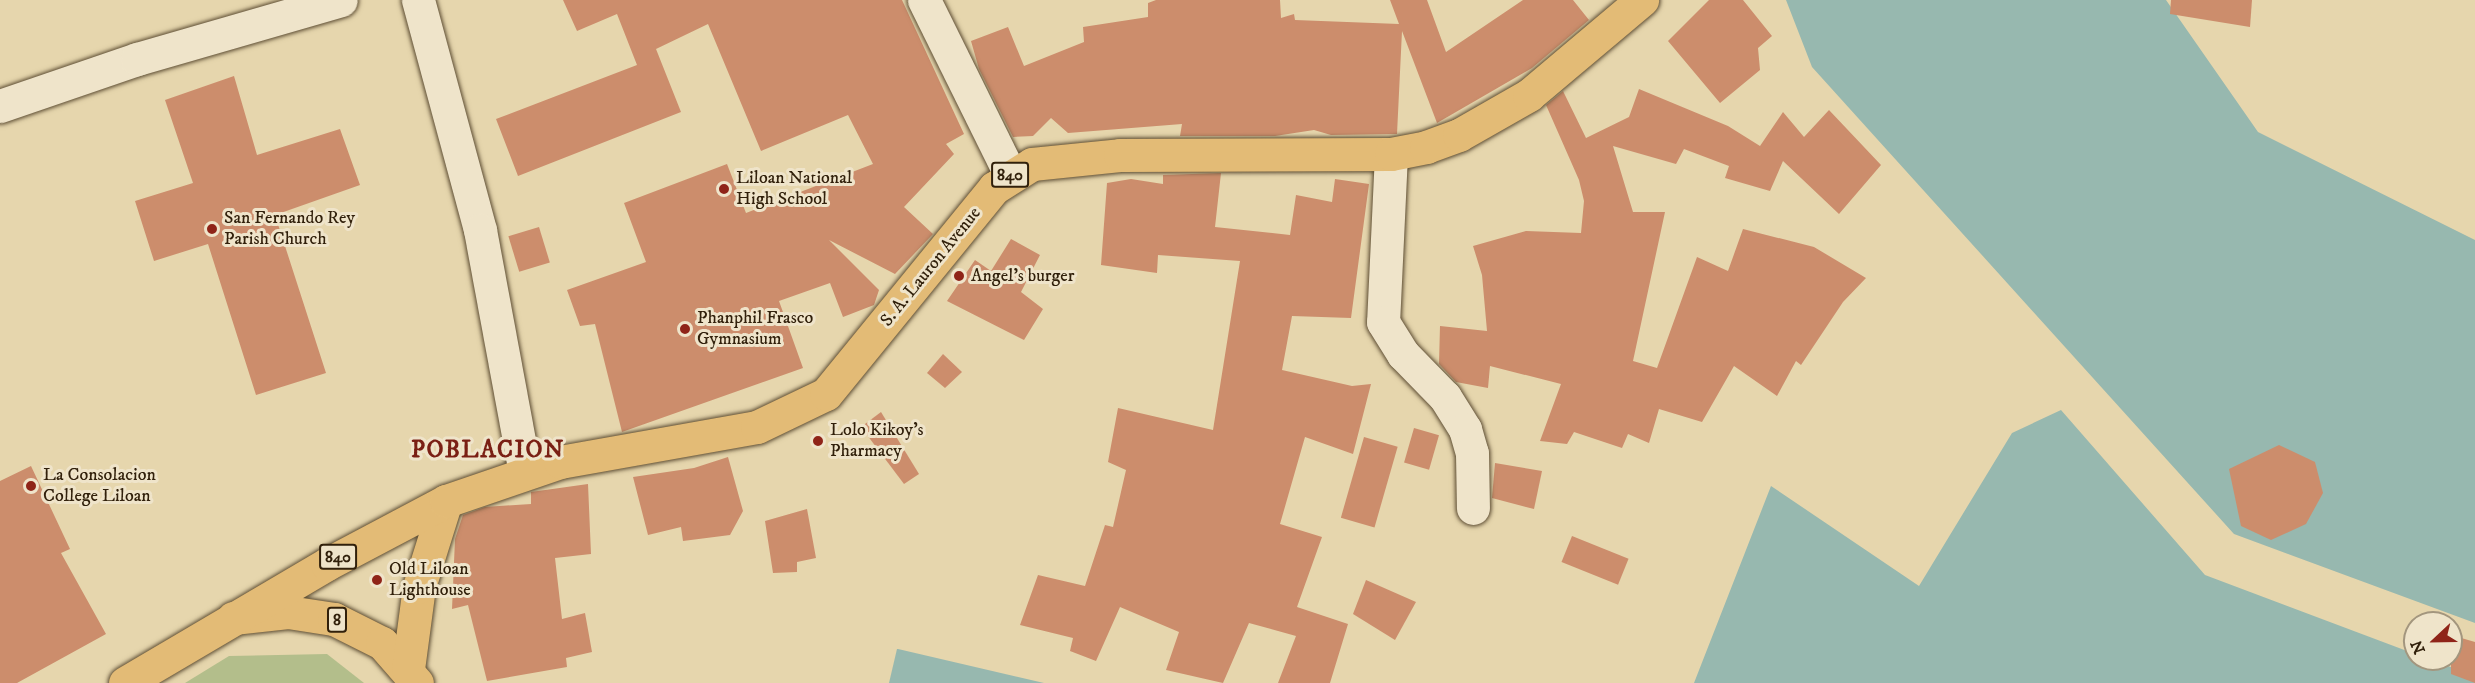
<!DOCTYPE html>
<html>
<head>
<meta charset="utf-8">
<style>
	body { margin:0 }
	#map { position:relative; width:2475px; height:683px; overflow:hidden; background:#e6d6ad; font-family:"IM FELL DW Pica",serif }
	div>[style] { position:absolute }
	.green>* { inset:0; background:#b3be8b }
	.water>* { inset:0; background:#97b8af }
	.building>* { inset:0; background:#cc8d6c; transform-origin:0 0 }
	.roads { filter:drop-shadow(0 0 2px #5e4e34) drop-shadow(0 0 2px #5e4e34) }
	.minor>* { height:33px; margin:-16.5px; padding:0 16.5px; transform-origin:16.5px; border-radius:16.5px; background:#efe4ca }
	.primary>* { height:33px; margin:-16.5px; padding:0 16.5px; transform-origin:16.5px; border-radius:16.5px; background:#e3bb76 }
	.trunk>* { height:33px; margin:-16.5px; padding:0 16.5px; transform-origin:16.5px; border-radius:16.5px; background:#e3bb76 }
	.dots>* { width:16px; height:16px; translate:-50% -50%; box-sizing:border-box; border:3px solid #efe4ca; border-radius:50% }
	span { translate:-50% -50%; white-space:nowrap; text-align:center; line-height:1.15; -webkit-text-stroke:6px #efe4ca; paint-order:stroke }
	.shield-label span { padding:2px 4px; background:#efe4ca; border:2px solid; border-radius:4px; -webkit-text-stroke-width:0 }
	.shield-label { font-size:16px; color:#31200b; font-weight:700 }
	.poi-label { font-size:18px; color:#31200b }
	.left { translate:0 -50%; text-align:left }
	.street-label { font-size:18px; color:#31200b }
	.district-label { font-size:24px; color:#7a1f14; font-weight:700; letter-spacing:1.5px }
	.north { position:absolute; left:2403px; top:611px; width:60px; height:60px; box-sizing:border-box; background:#efe4ca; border:2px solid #a3967e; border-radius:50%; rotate:248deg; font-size:16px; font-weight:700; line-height:24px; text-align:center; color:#31200b }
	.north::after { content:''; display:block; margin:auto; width:21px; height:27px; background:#8f2418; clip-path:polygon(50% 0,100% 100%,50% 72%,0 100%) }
</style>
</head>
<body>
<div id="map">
	<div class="green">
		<i style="clip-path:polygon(327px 654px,364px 683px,185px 683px,229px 656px)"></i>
	</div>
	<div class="water">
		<i style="clip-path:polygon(1786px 0,2166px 0,2258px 132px,2475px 240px,2475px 623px,2234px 534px,1812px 67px)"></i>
		<i style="clip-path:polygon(2061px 410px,2205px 575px,2415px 654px,2415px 659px,2429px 659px,2475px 676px,2475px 683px,1694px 683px,1771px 486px,1919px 586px,2012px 433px)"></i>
		<i style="clip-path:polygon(897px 649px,898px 649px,1044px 683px,889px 683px)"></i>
	</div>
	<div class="building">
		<i style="clip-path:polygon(563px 0,902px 0,964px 134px,946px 144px,954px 154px,904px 207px,933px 234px,895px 274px,829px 240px,879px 290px,874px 305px,843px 317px,830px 283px,779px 301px,803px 368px,622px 432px,595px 324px,580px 326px,567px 290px,646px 262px,624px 203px,727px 164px,746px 213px,873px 164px,848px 115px,761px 151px,708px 24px,656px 49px,681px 112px,518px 176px,496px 119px,637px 65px,617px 14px,577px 31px)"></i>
		<i style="clip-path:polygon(1156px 0,1280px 0,1281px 18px,1294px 14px,1295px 20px,1399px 24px,1390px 0,1427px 0,1446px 52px,1523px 0,1573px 0,1589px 20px,1532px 68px,1437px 123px,1402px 31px,1397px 134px,1331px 135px,1314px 130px,1275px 136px,1180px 136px,1182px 124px,1068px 133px,1051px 118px,1033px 136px,1013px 137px,979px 69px,971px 41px,1008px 27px,1024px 66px,1084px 42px,1083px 27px,1148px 17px,1148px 3px)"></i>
		<i style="clip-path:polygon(1709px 0,1743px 0,1772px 36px,1758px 48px,1760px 70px,1720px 103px,1668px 41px)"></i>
		<i style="clip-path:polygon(2171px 0,2252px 0,2250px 27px,2170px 14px)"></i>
		<i style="clip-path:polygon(234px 76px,257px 155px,340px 129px,360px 185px,275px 215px,326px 373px,256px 395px,208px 244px,154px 261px,135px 201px,193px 183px,165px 100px)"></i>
		<i style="clip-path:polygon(1639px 89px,1728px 126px,1760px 146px,1783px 112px,1804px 137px,1829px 110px,1881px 165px,1839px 214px,1783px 161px,1770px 191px,1725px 178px,1729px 166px,1684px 149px,1676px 164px,1613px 146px,1633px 212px,1665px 212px,1633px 361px,1657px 368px,1697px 257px,1728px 271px,1743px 229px,1814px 247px,1866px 278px,1843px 302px,1801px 365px,1796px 361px,1777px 396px,1734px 366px,1702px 422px,1659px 409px,1649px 443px,1628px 434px,1622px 448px,1574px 432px,1567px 444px,1540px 441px,1561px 384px,1490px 366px,1488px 388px,1456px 382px,1439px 364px,1440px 326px,1487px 331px,1482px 275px,1473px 246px,1526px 231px,1581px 233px,1584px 201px,1579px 180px,1546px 105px,1563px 91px,1586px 138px,1629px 117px)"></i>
		<i style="clip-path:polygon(1221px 173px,1215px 227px,1290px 235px,1296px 195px,1332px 202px,1335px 179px,1369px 184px,1351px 318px,1292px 316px,1282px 370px,1352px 386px,1371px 384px,1353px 454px,1305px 437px,1280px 524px,1322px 537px,1297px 607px,1348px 624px,1330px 683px,1278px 683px,1296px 636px,1249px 623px,1223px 683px,1166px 670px,1179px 632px,1120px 607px,1096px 661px,1070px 651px,1073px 638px,1020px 625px,1038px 575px,1085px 586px,1105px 525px,1113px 527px,1126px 470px,1108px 462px,1118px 408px,1213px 430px,1240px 261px,1158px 255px,1157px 273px,1101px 265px,1107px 183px,1131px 179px,1163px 184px,1163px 175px)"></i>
		<i style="left:539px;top:227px;width:37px;height:32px;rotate:73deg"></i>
		<i style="clip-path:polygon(1011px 239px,1040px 255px,1021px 292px,1043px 309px,1024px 340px,947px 301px,975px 260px,991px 271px)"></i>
		<i style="clip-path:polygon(943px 354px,962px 372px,945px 388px,927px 373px)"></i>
		<i style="clip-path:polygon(881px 412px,919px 474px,904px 484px,861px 427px)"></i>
		<i style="left:1414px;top:428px;width:26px;height:36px;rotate:16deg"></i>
		<i style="left:1364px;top:437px;width:35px;height:84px;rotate:16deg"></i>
		<i style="clip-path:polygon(2279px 445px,2315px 462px,2323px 493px,2306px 524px,2271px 540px,2241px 526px,2229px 469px)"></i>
		<i style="clip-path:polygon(728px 457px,743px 511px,730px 535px,683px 541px,681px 527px,648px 535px,633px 477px,694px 468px)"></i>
		<i style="clip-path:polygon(1495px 463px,1542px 471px,1534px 509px,1492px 498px)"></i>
		<i style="clip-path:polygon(31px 466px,70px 549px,61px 553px,106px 634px,17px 683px,0 683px,0 481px)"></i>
		<i style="clip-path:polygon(588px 484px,591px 554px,555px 558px,562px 619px,585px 613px,592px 652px,566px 658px,567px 667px,487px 681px,468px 605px,452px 609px,455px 539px,463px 515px,485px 507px,531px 504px,531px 492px)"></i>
		<i style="clip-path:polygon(807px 509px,816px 558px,797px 562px,797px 572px,773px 573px,765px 521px)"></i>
		<i style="left:1572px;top:536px;width:61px;height:28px;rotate:22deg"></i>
		<i style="clip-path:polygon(1366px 580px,1416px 602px,1395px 640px,1353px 614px)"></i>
		<i style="clip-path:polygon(2451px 635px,2475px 642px,2475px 683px,2451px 674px)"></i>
	</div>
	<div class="roads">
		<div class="minor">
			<i style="left:418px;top:0;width:238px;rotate:74.9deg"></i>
			<i style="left:480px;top:230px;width:246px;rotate:79.5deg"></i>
			<i style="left:924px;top:0;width:194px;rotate:63.7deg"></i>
			<i style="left:0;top:106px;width:145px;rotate:-18.9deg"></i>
			<i style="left:137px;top:59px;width:212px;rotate:-16.1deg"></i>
			<i style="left:1391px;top:154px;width:168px;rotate:92.7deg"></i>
			<i style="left:1383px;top:322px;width:38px;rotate:58deg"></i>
			<i style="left:1403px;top:354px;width:60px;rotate:45.7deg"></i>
			<i style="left:1445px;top:397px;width:38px;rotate:58deg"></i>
			<i style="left:1465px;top:429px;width:25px;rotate:74deg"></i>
			<i style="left:1472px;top:453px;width:55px;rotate:89deg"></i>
		</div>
		<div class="primary">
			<i style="left:233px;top:618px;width:55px;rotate:-6.2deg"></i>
			<i style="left:288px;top:612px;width:47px;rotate:8.7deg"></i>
			<i style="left:334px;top:619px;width:54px;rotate:26.6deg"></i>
			<i style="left:382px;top:643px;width:53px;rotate:48.8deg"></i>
			<i style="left:408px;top:669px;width:83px;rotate:-82.4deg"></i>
			<i style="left:419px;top:587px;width:90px;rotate:-72.6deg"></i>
		</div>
		<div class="trunk">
			<i style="left:125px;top:683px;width:234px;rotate:-30.5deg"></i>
			<i style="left:327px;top:564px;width:135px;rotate:-27.9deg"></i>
			<i style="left:446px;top:501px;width:120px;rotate:-18.9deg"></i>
			<i style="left:560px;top:462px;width:200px;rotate:-10.1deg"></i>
			<i style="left:757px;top:427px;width:76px;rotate:-25.6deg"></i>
			<i style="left:826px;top:394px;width:266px;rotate:-50.8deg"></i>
			<i style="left:994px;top:188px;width:45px;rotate:-32.3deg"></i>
			<i style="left:1032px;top:164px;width:88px;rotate:-5.8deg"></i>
			<i style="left:1120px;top:155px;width:271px;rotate:-0.2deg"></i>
			<i style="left:1391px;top:154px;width:36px;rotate:-11deg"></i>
			<i style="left:1426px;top:147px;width:35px;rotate:-20deg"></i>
			<i style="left:1459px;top:135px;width:81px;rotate:-29.7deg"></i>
			<i style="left:1529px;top:95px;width:148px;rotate:-40.1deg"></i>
		</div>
	</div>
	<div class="dots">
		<i style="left:724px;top:189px;background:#8f2418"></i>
		<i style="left:212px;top:229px;background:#8f2418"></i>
		<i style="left:959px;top:276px;background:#8f2418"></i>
		<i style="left:685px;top:329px;background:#8f2418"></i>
		<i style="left:818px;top:441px;background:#8f2418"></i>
		<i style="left:31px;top:486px;background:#8f2418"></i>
		<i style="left:377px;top:580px;background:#8f2418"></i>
	</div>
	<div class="shield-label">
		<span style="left:1010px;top:175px">840</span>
		<span style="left:338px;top:557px">840</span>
		<span style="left:337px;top:620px">8</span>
	</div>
	<div class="poi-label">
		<span class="left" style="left:736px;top:189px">Liloan National<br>High School</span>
		<span class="left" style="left:224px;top:229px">San Fernando Rey<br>Parish Church</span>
		<span class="left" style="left:971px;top:276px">Angel's burger</span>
		<span class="left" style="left:697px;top:329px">Phanphil Frasco<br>Gymnasium</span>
		<span class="left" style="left:830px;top:441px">Lolo Kikoy's<br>Pharmacy</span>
		<span class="left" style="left:43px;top:486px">La Consolacion<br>College Liloan</span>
		<span class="left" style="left:389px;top:580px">Old Liloan<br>Lighthouse</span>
	</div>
	<div class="street-label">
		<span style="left:931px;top:267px;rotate:-51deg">S. A. Lauron Avenue</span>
	</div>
	<div class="district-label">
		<span style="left:488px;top:451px">POBLACION</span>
	</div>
	<div class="north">N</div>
</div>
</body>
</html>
